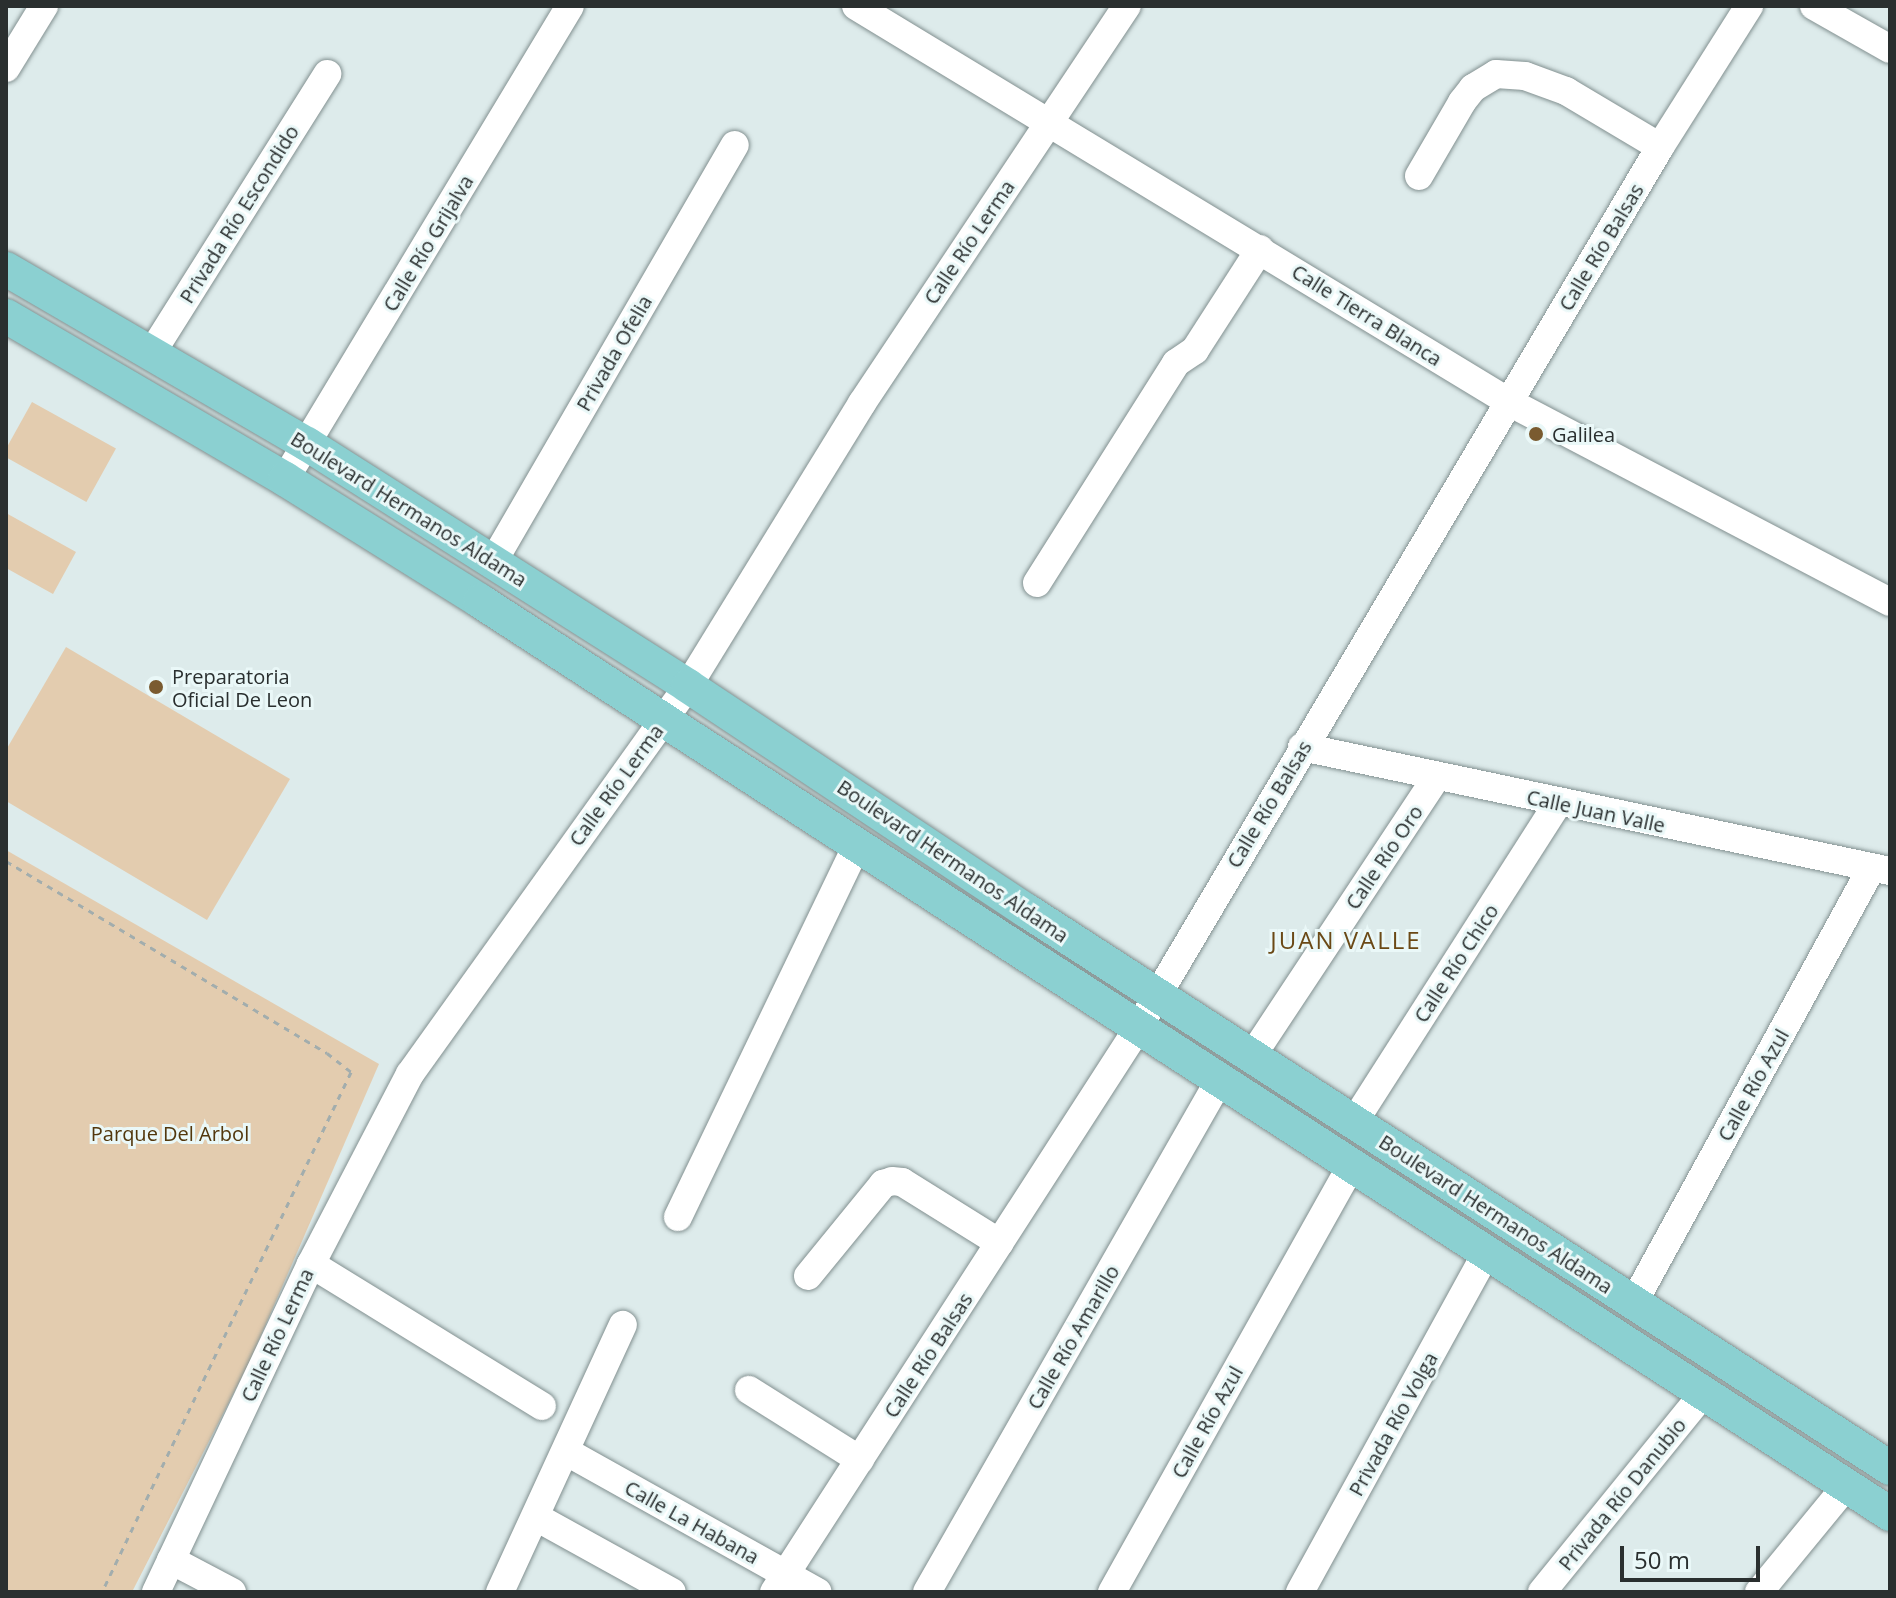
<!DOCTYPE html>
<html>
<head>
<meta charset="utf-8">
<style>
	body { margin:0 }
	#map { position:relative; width:1896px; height:1598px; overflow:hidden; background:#ddebeb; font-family:"Open Sans",sans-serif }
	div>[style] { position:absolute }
	.green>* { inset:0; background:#e3ccaf; transform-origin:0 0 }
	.path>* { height:3px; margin-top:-1.5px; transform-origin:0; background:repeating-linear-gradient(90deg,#a2adad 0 6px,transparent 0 12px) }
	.roads { filter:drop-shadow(0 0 2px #829090) drop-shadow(0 0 2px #829090) }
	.minor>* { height:28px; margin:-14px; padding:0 14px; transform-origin:14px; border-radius:14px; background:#fff }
	.major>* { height:34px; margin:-17px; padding:0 17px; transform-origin:17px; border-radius:17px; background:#8bd0d1 }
	.dots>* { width:22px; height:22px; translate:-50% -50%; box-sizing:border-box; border:4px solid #eaf8f8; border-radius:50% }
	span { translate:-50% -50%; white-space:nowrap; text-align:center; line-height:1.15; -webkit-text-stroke:6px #eaf8f8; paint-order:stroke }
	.street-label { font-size:20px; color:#2a2f2f }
	.poi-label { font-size:20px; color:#2a2f2f }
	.left { translate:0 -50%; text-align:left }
	.park-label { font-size:20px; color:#52370c }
	.quarter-label { font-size:24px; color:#6b4916; letter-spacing:2px }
	.frame { position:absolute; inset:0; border:8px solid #2a2f2f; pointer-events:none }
	.scale { position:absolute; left:1620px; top:1546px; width:140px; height:36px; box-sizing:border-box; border:4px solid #2a2f2f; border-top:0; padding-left:10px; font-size:24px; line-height:28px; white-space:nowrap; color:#2a2f2f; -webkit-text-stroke:6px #eaf8f8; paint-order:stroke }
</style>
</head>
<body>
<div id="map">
	<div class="green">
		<i style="left:32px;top:402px;width:96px;height:61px;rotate:29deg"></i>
		<i style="clip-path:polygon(6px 513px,76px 552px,53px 594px,6px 568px)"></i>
		<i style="clip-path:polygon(66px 647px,290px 779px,207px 920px,6px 801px,6px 750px)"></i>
		<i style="clip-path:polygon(6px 850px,379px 1064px,249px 1363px,132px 1592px,6px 1592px)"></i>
	</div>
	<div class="path">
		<i style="left:6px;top:861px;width:374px;rotate:30.9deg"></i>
		<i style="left:327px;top:1053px;width:31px;rotate:38deg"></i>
		<i style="left:351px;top:1072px;width:577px;rotate:115.59deg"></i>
	</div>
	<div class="roads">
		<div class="minor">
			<i style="left:856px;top:6px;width:764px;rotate:31.23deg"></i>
			<i style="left:1509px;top:402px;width:430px;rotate:27.7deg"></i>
			<i style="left:1814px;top:6px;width:87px;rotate:29.5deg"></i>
			<i style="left:6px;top:68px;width:73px;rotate:-58.5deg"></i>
			<i style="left:1419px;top:176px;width:86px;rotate:-59.8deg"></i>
			<i style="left:1462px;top:102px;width:18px;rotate:-52deg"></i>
			<i style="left:1473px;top:88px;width:27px;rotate:-31deg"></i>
			<i style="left:1496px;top:74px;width:29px;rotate:4deg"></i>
			<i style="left:1525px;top:76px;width:44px;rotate:20.1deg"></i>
			<i style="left:1566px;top:91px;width:109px;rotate:30.8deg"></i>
			<i style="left:151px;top:354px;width:331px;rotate:-57.8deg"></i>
			<i style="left:285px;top:479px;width:552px;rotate:-58.93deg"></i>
			<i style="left:493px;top:562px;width:482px;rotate:-59.9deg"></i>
			<i style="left:1037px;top:583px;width:260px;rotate:-57.7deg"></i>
			<i style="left:1176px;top:363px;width:23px;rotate:-34deg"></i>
			<i style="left:1195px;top:350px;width:120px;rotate:-57.2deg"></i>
			<i style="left:1302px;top:747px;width:601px;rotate:11.91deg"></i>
			<i style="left:1252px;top:1056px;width:333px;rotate:-56.5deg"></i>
			<i style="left:1354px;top:1122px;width:377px;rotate:-57.4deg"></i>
			<i style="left:678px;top:1217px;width:413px;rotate:-64.3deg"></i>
			<i style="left:311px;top:1264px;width:271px;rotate:31.6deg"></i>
			<i style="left:808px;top:1276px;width:119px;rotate:-50.8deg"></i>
			<i style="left:883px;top:1184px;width:9px;rotate:-18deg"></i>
			<i style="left:892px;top:1181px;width:10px;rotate:6deg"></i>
			<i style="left:902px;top:1182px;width:115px;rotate:31.9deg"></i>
			<i style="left:1634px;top:1302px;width:495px;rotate:-61.3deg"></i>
			<i style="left:749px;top:1390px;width:131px;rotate:32.2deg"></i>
			<i style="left:567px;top:1452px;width:287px;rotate:29.2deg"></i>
			<i style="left:536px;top:1517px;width:155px;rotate:28.9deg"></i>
			<i style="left:171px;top:1560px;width:69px;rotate:27.7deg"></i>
			<i style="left:156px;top:1592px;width:363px;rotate:-64.7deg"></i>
			<i style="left:311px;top:1264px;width:214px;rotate:-62.5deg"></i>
			<i style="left:410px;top:1074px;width:477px;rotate:-54.4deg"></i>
			<i style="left:688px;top:686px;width:332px;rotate:-58.4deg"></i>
			<i style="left:862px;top:403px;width:477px;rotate:-56.3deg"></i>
			<i style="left:500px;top:1592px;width:294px;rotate:-65.3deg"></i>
			<i style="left:774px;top:1592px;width:671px;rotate:-57.16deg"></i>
			<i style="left:1138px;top:1028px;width:1024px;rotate:-59.35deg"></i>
			<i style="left:1660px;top:147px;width:167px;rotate:-57.7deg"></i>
			<i style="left:927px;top:1592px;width:589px;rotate:-60.26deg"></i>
			<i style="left:1112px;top:1592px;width:486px;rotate:-60.7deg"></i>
			<i style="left:1300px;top:1592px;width:384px;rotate:-61.2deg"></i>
			<i style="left:1542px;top:1592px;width:254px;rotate:-50.9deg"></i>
			<i style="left:1759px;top:1592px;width:137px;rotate:-50.6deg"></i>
		</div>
		<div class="major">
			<i style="left:6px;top:269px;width:348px;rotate:30.2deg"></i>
			<i style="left:307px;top:444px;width:451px;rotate:32.4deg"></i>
			<i style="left:688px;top:686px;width:407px;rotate:33.6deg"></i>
			<i style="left:1027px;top:911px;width:1027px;rotate:32.84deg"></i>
			<i style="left:6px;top:316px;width:323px;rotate:30.3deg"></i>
			<i style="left:285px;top:479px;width:230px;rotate:32deg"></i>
			<i style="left:480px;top:601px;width:1680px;rotate:32.92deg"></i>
		</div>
	</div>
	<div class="dots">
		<i style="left:1536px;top:434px;background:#7a5b30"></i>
		<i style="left:156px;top:687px;background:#7a5b30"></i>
	</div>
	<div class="street-label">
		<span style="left:239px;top:214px;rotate:-58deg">Privada Río Escondido</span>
		<span style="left:969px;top:242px;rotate:-56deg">Calle Río Lerma</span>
		<span style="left:428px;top:243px;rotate:-59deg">Calle Río Grijalva</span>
		<span style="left:1601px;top:247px;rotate:-59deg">Calle Río Balsas</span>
		<span style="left:1367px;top:315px;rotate:32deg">Calle Tierra Blanca</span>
		<span style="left:614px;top:353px;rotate:-60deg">Privada Ofelia</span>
		<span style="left:409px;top:509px;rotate:32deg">Boulevard Hermanos Aldama</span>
		<span style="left:616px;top:785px;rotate:-54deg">Calle Río Lerma</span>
		<span style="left:1269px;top:804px;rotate:-59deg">Calle Río Balsas</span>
		<span style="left:1596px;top:811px;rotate:12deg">Calle Juan Valle</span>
		<span style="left:1384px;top:857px;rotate:-56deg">Calle Río Oro</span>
		<span style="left:953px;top:861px;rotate:34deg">Boulevard Hermanos Aldama</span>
		<span style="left:1456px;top:963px;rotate:-57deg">Calle Río Chico</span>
		<span style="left:1753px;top:1085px;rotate:-61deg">Calle Río Azul</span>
		<span style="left:1496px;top:1214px;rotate:33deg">Boulevard Hermanos Aldama</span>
		<span style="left:277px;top:1335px;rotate:-65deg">Calle Río Lerma</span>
		<span style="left:1073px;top:1337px;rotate:-60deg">Calle Río Amarillo</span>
		<span style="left:928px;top:1355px;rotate:-57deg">Calle Río Balsas</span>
		<span style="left:1207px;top:1422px;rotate:-61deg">Calle Río Azul</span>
		<span style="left:1393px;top:1424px;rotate:-61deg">Privada Río Volga</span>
		<span style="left:1622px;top:1494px;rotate:-51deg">Privada Río Danubio</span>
		<span style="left:692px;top:1522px;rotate:29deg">Calle La Habana</span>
	</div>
	<div class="poi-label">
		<span class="left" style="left:1552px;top:434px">Galilea</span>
		<span class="left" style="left:172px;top:688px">Preparatoria<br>Oficial De Leon</span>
	</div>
	<div class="park-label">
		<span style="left:170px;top:1133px">Parque Del Arbol</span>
	</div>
	<div class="quarter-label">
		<span style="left:1346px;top:940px">JUAN VALLE</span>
	</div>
	<div class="frame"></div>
	<div class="scale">50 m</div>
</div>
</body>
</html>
